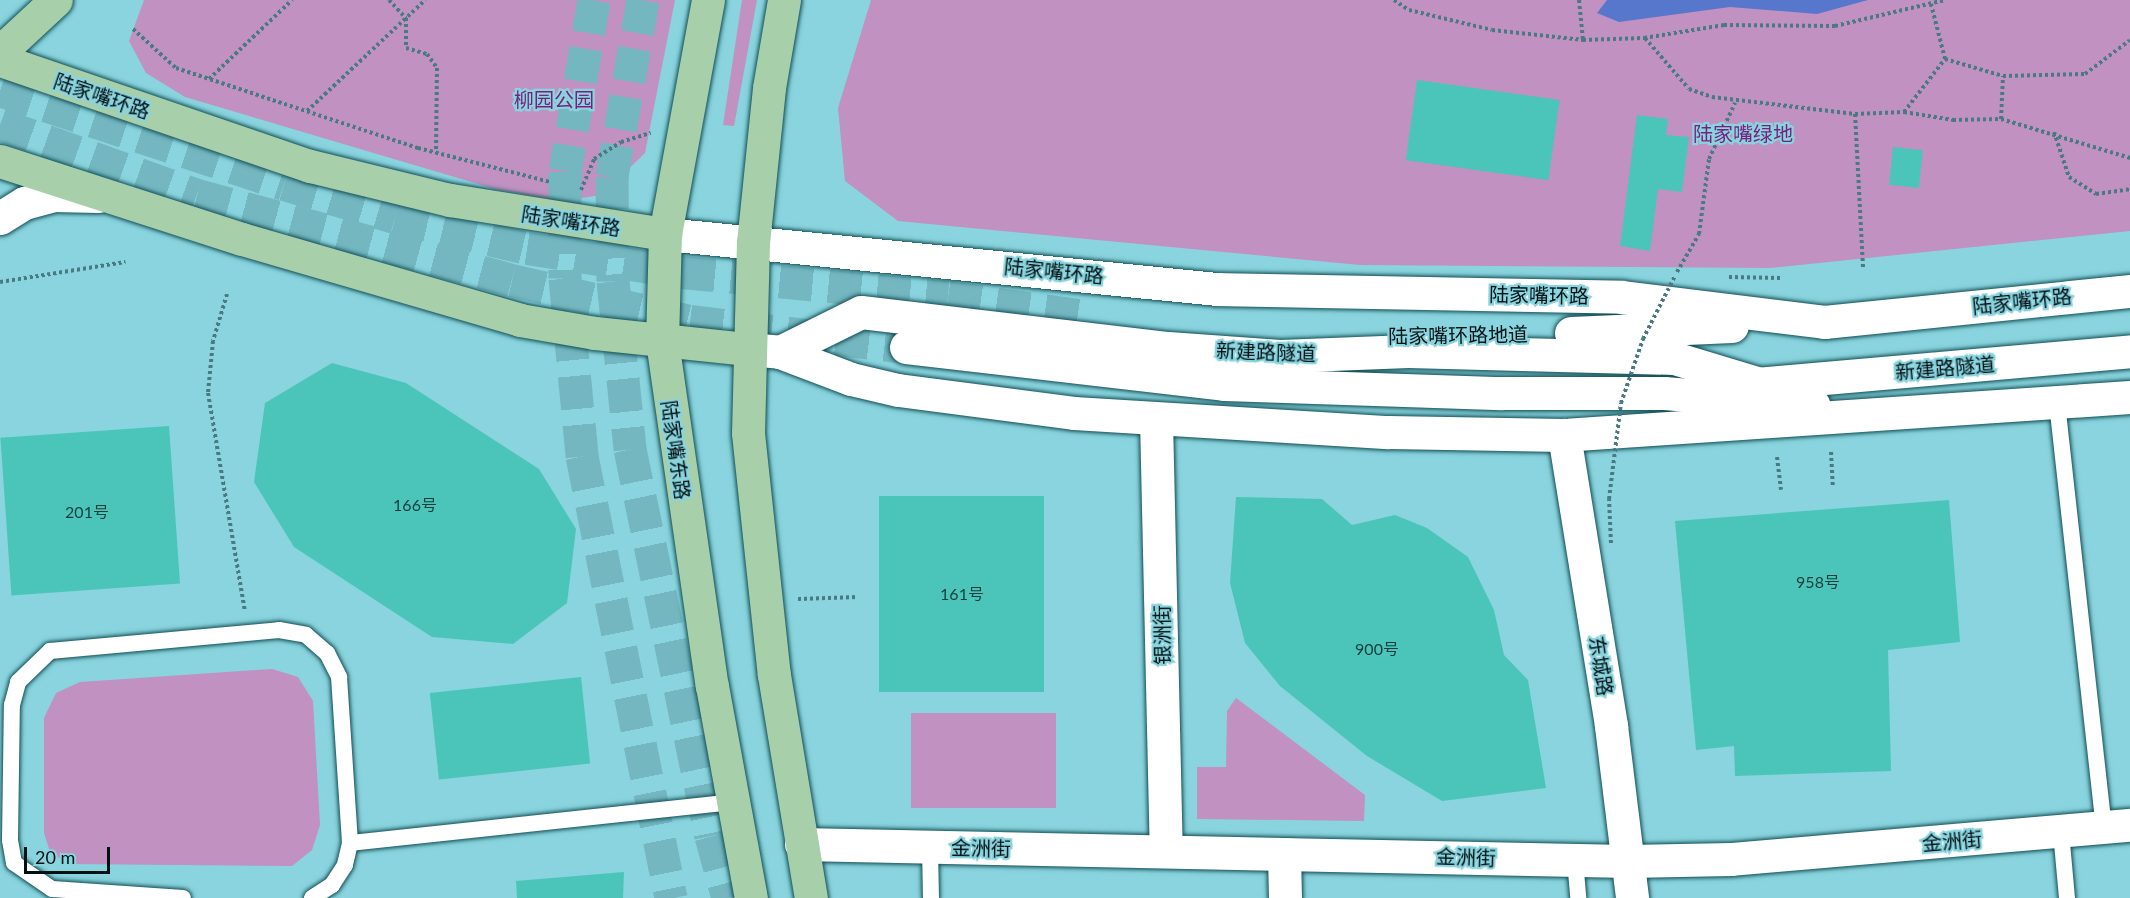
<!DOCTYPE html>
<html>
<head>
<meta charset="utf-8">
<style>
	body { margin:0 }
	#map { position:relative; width:2130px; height:898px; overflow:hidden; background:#89d4de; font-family:Lato,"Noto Sans SC",sans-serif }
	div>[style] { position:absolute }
	.green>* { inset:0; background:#c091c1; transform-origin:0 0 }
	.water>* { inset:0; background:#5677cc }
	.building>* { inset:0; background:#4bc5b9; transform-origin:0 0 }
	.secondary-tunnel>* { height:33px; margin-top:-16.5px; transform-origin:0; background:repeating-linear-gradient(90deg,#74b7c0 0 33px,transparent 0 49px) }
	.primary-tunnel>* { height:33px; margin-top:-16.5px; transform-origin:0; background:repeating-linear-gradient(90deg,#74b7c0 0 33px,transparent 0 49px) }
	.path>* { height:4px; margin-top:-2px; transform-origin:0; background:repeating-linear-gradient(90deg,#4a7a81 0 3px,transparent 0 6px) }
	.roads { filter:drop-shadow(0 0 2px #114e55) drop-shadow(0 0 2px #114e55) }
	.lane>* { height:16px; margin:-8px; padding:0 8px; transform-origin:8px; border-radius:8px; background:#fff }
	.street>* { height:33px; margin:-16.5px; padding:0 16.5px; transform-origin:16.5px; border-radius:16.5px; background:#fff }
	.secondary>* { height:33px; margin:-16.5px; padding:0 16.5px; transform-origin:16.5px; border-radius:16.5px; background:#fff }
	.primary>* { height:33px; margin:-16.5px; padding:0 16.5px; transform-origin:16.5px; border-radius:16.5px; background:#a6cfaa }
	.path-bridge>* { height:4px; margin-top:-2px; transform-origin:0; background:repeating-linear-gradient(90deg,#4a7a81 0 3px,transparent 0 6px) }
	span { translate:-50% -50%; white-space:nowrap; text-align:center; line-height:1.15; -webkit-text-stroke:4.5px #89d4de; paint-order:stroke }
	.number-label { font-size:16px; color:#133e3d }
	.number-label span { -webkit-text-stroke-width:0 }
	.street-label { font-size:20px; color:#001114 }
	.park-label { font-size:20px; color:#7a1f7d }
	.scale { position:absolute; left:24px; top:847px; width:86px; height:27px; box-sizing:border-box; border:3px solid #001114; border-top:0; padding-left:8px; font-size:18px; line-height:21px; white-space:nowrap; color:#001114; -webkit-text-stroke:4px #89d4de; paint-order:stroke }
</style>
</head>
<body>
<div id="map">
	<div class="green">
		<i style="clip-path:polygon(144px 0,675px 0,645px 153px,601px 195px,563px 201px,495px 189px,185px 97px,146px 73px,129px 41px)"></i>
		<i style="clip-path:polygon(742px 0,757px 0,734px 126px,723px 125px)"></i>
		<i style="clip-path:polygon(871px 0,2130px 0,2130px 231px,1770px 268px,1360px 265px,898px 221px,845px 181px,838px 108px)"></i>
		<i style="clip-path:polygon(272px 669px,298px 677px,313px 701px,320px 825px,312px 850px,292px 866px,69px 864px,50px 852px,44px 833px,44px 718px,56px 693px,80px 682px)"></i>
		<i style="clip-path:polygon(1236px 698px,1365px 795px,1364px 821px,1197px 819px,1197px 767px,1226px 767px,1227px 711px)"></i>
		<i style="left:911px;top:713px;width:145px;height:95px"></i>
	</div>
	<div class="water">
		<i style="clip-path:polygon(1607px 0,1868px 0,1817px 14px,1730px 7px,1619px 22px,1597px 13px)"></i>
	</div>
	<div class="building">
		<i style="left:1417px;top:80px;width:144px;height:81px;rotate:8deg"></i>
		<i style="clip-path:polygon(1637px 115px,1668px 119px,1666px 135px,1689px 137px,1682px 192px,1658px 189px,1650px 251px,1620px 246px)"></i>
		<i style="left:1893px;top:147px;width:30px;height:38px;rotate:6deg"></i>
		<i style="clip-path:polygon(332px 363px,406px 383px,539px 469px,576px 529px,567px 603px,513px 644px,432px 637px,294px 547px,254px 482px,265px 403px)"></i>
		<i style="left:169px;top:426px;width:158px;height:169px;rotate:86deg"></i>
		<i style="left:1044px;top:496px;width:196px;height:165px;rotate:90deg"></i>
		<i style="clip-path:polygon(1236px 497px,1322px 499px,1352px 525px,1395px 515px,1427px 528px,1468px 557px,1494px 610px,1504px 655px,1528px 680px,1546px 788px,1442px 801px,1367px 756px,1280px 686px,1245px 643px,1230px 583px)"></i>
		<i style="clip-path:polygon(1949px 500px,1960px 642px,1888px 650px,1891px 771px,1735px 776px,1734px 746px,1696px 750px,1675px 521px)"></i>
		<i style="left:581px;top:677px;width:87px;height:152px;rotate:84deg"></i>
		<i style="clip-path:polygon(624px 872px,623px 898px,517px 898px,516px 881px)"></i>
	</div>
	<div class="secondary-tunnel">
		<i style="left:0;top:90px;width:299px;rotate:18.3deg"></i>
		<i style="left:284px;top:184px;width:116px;rotate:16.6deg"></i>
		<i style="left:395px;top:217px;width:136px;rotate:13.2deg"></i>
		<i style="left:527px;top:248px;width:157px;rotate:8.8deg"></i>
		<i style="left:682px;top:272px;width:267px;rotate:5.4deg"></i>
		<i style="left:948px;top:297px;width:145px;rotate:7.9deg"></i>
		<i style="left:0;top:124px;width:209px;rotate:19.8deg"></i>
		<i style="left:197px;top:195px;width:326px;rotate:15.1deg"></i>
		<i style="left:512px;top:280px;width:183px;rotate:13deg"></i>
		<i style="left:690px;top:321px;width:218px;rotate:6.9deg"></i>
	</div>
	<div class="primary-tunnel">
		<i style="left:594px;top:0;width:173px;rotate:99.6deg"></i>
		<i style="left:565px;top:171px;width:107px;rotate:90deg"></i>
		<i style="left:565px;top:278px;width:179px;rotate:84.5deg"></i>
		<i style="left:582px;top:456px;width:451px;rotate:78.6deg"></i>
		<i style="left:643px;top:0;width:179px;rotate:100deg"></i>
		<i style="left:612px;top:176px;width:105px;rotate:89.5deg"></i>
		<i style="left:613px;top:281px;width:169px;rotate:84.2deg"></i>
		<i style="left:630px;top:449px;width:395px;rotate:78.2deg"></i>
		<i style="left:711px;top:836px;width:64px;rotate:74.7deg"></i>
	</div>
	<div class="path">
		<i style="left:389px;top:0;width:25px;rotate:47deg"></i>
		<i style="left:406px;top:18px;width:30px;rotate:90deg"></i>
		<i style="left:406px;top:48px;width:22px;rotate:16deg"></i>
		<i style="left:427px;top:54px;width:17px;rotate:54deg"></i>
		<i style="left:437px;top:68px;width:84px;rotate:90.7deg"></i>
		<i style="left:1394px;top:0;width:18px;rotate:34deg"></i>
		<i style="left:1409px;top:10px;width:85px;rotate:13.5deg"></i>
		<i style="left:1492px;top:30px;width:92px;rotate:6.3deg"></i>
		<i style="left:1583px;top:40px;width:61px;rotate:-1.9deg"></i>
		<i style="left:1644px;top:38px;width:81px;rotate:-9.2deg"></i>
		<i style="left:1724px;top:25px;width:111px;rotate:0.5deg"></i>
		<i style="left:1835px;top:26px;width:113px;rotate:-13.3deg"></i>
		<i style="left:1579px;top:0;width:40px;rotate:84.3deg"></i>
		<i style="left:133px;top:29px;width:58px;rotate:42.2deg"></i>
		<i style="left:176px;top:68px;width:255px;rotate:18.3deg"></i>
		<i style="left:418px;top:148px;width:136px;rotate:14.4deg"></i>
		<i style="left:1645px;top:38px;width:67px;rotate:49.2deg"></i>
		<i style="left:1689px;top:89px;width:24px;rotate:19deg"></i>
		<i style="left:1712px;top:97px;width:144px;rotate:6.8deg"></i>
		<i style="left:1855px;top:114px;width:49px;rotate:-2.3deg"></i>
		<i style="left:1904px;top:112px;width:67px;rotate:-52.3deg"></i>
		<i style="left:1945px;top:59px;width:57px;rotate:-104.3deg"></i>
		<i style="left:1945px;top:59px;width:60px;rotate:16.3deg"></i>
		<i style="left:2003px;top:76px;width:82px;rotate:-1.4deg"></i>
		<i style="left:2085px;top:74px;width:56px;rotate:-37.1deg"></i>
		<i style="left:209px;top:79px;width:115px;rotate:-43.6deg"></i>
		<i style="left:307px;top:111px;width:162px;rotate:-43.2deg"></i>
		<i style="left:1904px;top:112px;width:50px;rotate:9.3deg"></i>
		<i style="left:1953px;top:120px;width:48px;rotate:-1.2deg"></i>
		<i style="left:2001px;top:119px;width:135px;rotate:16.8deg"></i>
		<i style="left:1855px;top:114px;width:155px;rotate:87deg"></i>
		<i style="left:2001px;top:119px;width:43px;rotate:-87.3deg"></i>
		<i style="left:2054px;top:132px;width:47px;rotate:71.6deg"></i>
		<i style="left:2069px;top:177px;width:32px;rotate:32deg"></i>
		<i style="left:2096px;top:194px;width:34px;rotate:-8deg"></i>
		<i style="left:581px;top:190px;width:34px;rotate:-67deg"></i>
		<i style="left:594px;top:159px;width:32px;rotate:-32deg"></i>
		<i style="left:621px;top:142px;width:31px;rotate:-17deg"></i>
		<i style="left:1677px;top:272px;width:44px;rotate:-59.9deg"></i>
		<i style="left:1699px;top:234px;width:76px;rotate:-82.4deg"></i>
		<i style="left:1709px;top:159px;width:62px;rotate:-65.1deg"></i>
		<i style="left:1729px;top:277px;width:51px;rotate:1.1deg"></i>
		<i style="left:0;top:282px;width:127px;rotate:-9.1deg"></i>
		<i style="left:227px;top:294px;width:49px;rotate:106.6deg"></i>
		<i style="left:213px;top:341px;width:52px;rotate:95.5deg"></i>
		<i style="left:208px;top:393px;width:221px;rotate:80.4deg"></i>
		<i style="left:1831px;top:452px;width:34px;rotate:87deg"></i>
		<i style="left:1777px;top:457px;width:33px;rotate:83deg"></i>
		<i style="left:798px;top:599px;width:60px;rotate:-1.9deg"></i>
	</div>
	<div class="roads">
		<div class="lane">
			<i style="left:2057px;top:403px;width:428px;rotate:83.7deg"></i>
			<i style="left:2061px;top:832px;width:66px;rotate:84.8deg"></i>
			<i style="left:350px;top:843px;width:386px;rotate:-6.1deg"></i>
			<i style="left:930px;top:847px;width:51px;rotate:88.9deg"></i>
			<i style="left:1575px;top:860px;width:38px;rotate:85deg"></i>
			<i style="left:183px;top:898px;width:131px;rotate:-176.1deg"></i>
			<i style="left:52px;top:889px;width:46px;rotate:-145.6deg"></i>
			<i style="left:14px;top:863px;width:23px;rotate:-100deg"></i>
			<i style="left:10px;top:840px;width:135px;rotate:-89.2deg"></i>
			<i style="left:12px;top:705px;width:24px;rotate:-75deg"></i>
			<i style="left:18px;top:682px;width:45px;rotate:-44.1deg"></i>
			<i style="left:50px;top:651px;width:230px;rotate:-5.2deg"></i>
			<i style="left:279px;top:630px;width:27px;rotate:10deg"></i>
			<i style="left:306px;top:635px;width:28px;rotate:41deg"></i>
			<i style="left:327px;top:653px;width:27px;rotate:63deg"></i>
			<i style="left:339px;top:677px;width:166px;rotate:86.2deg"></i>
			<i style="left:350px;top:843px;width:23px;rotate:103deg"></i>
			<i style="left:345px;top:865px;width:24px;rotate:123deg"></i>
			<i style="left:332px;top:885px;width:24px;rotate:147deg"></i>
		</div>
		<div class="street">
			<i style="left:0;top:218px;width:28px;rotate:-32deg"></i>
			<i style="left:24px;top:203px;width:30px;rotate:-15deg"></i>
			<i style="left:53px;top:195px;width:45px;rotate:1.3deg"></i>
			<i style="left:1156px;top:419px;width:432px;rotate:88.7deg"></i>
			<i style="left:1564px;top:435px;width:295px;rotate:80.8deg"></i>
			<i style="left:1611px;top:726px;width:173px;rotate:83deg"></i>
			<i style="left:801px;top:844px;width:827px;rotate:1.18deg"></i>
			<i style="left:1628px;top:861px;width:103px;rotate:-1.1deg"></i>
			<i style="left:1731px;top:859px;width:400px;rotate:-4.9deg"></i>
			<i style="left:1284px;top:854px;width:44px;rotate:88.7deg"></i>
		</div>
		<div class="secondary">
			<i style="left:665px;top:234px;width:555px;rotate:5.69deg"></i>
			<i style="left:1217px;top:289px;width:404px;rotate:1.1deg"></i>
			<i style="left:1621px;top:297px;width:205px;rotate:7deg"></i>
			<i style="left:1824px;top:322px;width:308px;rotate:-5.8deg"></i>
			<i style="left:1571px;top:333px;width:161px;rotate:-2.5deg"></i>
			<i style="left:906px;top:347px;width:320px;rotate:6.6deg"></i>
			<i style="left:1224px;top:384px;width:278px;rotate:1.9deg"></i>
			<i style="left:1502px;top:393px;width:162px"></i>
			<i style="left:1664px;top:393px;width:150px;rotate:4.6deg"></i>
			<i style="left:748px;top:349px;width:32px;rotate:5deg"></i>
			<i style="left:780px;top:352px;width:76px;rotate:20.8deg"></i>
			<i style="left:851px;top:379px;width:48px;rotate:13.2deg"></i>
			<i style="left:898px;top:390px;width:177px;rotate:7.4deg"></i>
			<i style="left:1074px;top:413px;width:315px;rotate:3.5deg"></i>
			<i style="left:1388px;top:432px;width:176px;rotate:1deg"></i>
			<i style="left:1564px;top:435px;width:567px;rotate:-3.84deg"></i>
			<i style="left:780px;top:352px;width:90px;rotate:-26.3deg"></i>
			<i style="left:861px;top:312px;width:309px;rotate:6.7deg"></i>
			<i style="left:1168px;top:348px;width:112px;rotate:4.1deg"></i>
			<i style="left:1280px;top:356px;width:128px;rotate:-2.2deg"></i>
			<i style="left:1408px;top:351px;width:266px;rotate:1.5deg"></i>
			<i style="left:1674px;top:358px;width:90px;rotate:16.8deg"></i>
			<i style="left:1756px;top:384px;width:375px;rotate:-5deg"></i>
		</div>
		<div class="primary">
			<i style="left:708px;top:0;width:238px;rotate:100.4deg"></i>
			<i style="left:665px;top:234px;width:107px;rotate:91.6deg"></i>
			<i style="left:662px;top:341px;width:349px;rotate:81.8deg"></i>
			<i style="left:712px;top:686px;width:216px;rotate:79.6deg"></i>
			<i style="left:784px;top:0;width:89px;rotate:99.7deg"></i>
			<i style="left:769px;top:88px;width:155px;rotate:95.9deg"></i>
			<i style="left:753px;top:242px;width:191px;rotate:91.5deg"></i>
			<i style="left:748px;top:433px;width:243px;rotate:83.9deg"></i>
			<i style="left:774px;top:675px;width:226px;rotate:80.6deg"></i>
			<i style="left:0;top:52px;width:76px;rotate:-42.9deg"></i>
			<i style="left:0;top:60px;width:328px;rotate:18.9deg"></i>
			<i style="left:310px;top:166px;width:144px;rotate:13.7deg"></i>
			<i style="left:450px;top:200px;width:218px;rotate:9deg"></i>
			<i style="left:0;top:161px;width:254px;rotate:17.9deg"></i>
			<i style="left:242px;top:239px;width:290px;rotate:16.2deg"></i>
			<i style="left:520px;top:320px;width:76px;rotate:9.8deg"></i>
			<i style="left:595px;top:333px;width:154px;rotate:6deg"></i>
		</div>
	</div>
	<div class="path-bridge">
		<i style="left:1611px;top:543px;width:44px;rotate:-92.6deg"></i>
		<i style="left:1609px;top:499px;width:97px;rotate:-82.9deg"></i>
		<i style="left:1621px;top:403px;width:68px;rotate:-71deg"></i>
		<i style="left:1643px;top:339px;width:71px;rotate:-63.1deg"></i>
	</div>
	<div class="number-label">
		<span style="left:415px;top:505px">166号</span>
		<span style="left:87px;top:512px">201号</span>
		<span style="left:1818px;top:582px">958号</span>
		<span style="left:962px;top:594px">161号</span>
		<span style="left:1377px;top:649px">900号</span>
	</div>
	<div class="street-label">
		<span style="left:102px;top:96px;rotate:19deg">陆家嘴环路</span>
		<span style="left:571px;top:221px;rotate:9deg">陆家嘴环路</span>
		<span style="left:1054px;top:271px;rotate:6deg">陆家嘴环路</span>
		<span style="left:1539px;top:295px;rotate:1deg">陆家嘴环路</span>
		<span style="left:2022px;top:301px;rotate:-6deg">陆家嘴环路</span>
		<span style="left:1458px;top:335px;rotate:-1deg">陆家嘴环路地道</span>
		<span style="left:1266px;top:352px;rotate:2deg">新建路隧道</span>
		<span style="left:1945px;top:368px;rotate:-5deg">新建路隧道</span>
		<span style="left:676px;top:450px;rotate:82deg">陆家嘴东路</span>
		<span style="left:1162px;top:635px;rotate:-91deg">银洲街</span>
		<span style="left:1601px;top:666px;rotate:81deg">东城路</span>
		<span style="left:1952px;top:841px;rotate:-5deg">金洲街</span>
		<span style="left:981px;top:848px;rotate:1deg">金洲街</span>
		<span style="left:1466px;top:857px;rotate:2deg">金洲街</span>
	</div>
	<div class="park-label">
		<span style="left:554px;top:99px">柳园公园</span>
		<span style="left:1743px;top:133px">陆家嘴绿地</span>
	</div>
	<div class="scale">20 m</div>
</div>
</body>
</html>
